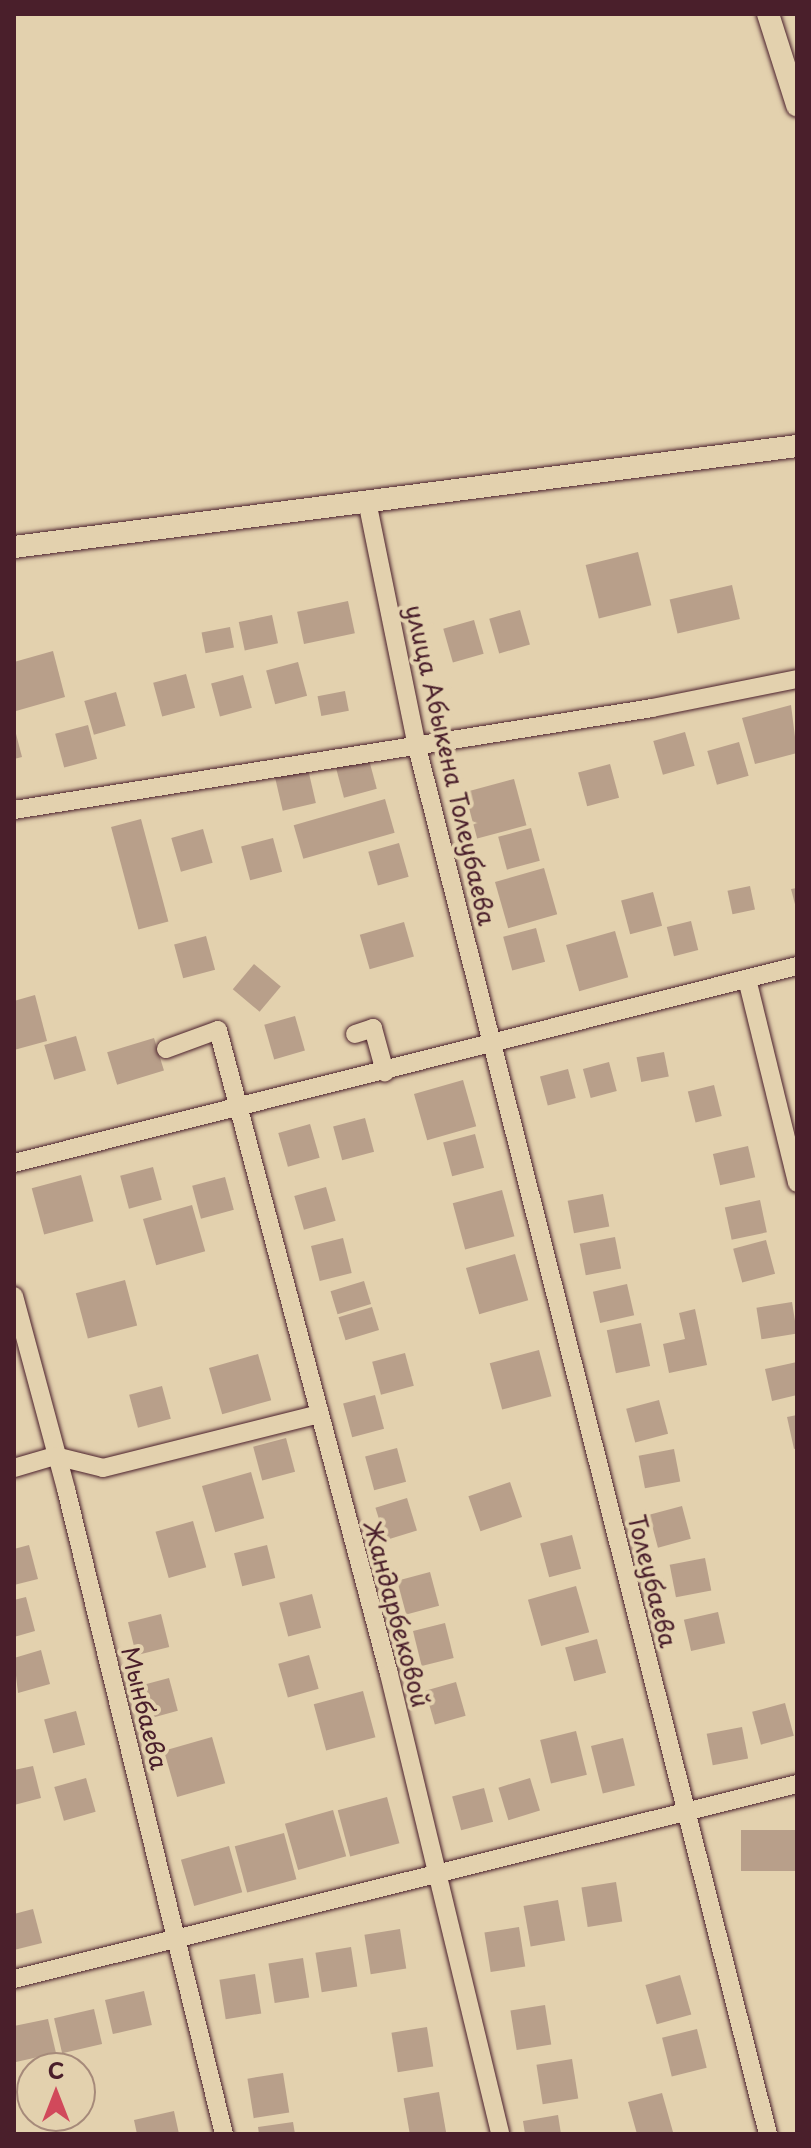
<!DOCTYPE html>
<html>
<head>
<meta charset="utf-8">
<style>
	body { margin:0 }
	#map { position:relative; width:811px; height:2148px; overflow:hidden; background:#e3d1ae; font-family:"Playpen Sans",sans-serif }
	div>[style] { position:absolute }
	.building>* { inset:0; background:#b89f8a; transform-origin:0 0 }
	.roads { filter:drop-shadow(0 0 2px #4a1f2b) drop-shadow(0 0 2px #4a1f2b) }
	.minor>* { height:18px; margin:-9px; padding:0 9px; transform-origin:9px; border-radius:9px; background:#e3d1ae }
	.major>* { height:22px; margin:-11px; padding:0 11px; transform-origin:11px; border-radius:11px; background:#e3d1ae }
	span { translate:-50% -50%; white-space:nowrap; text-align:center; line-height:1.15; -webkit-text-stroke:8px #e3d1ae; paint-order:stroke }
	.street-label { font-size:24px; color:#4a1f2b }
	.frame { position:absolute; inset:0; border:16px solid #4a1f2b; pointer-events:none }
	.north { position:absolute; left:16px; top:2052px; width:80px; height:80px; box-sizing:border-box; background:#e3d1ae; border:2px solid #a68a7a; border-radius:50%; rotate:0deg; font-size:22px; font-weight:700; line-height:32px; text-align:center; color:#4a1f2b }
	.north::after { content:''; display:block; margin:auto; width:28px; height:36px; background:#d1495b; clip-path:polygon(50% 0,100% 100%,50% 72%,0 100%) }
</style>
</head>
<body>
<div id="map">
	<div class="building">
		<i style="left:638px;top:552px;width:55px;height:54px;rotate:76deg"></i>
		<i style="left:732px;top:585px;width:35px;height:64px;rotate:77deg"></i>
		<i style="left:348px;top:601px;width:33px;height:52px;rotate:78deg"></i>
		<i style="left:520px;top:610px;width:36px;height:32px;rotate:74deg"></i>
		<i style="left:272px;top:615px;width:29px;height:34px;rotate:78deg"></i>
		<i style="left:474px;top:620px;width:35px;height:32px;rotate:74deg"></i>
		<i style="left:230px;top:627px;width:21px;height:29px;rotate:79deg"></i>
		<i style="clip-path:polygon(53px 651px,65px 697px,16px 711px,14px 662px)"></i>
		<i style="left:298px;top:662px;width:35px;height:33px;rotate:75deg"></i>
		<i style="left:186px;top:674px;width:35px;height:34px;rotate:75deg"></i>
		<i style="left:243px;top:675px;width:34px;height:33px;rotate:75deg"></i>
		<i style="left:345px;top:691px;width:20px;height:28px;rotate:79deg"></i>
		<i style="left:116px;top:692px;width:35px;height:33px;rotate:74deg"></i>
		<i style="clip-path:polygon(791px 705px,797px 753px,755px 764px,742px 718px)"></i>
		<i style="left:88px;top:725px;width:35px;height:34px;rotate:75deg"></i>
		<i style="clip-path:polygon(15px 730px,22px 757px,14px 759px,14px 731px)"></i>
		<i style="left:685px;top:732px;width:35px;height:33px;rotate:74deg"></i>
		<i style="left:739px;top:742px;width:35px;height:33px;rotate:74deg"></i>
		<i style="left:368px;top:756px;width:34px;height:34px;rotate:75deg"></i>
		<i style="left:610px;top:764px;width:35px;height:33px;rotate:75deg"></i>
		<i style="left:308px;top:769px;width:35px;height:34px;rotate:77deg"></i>
		<i style="left:514px;top:779px;width:48px;height:51px;rotate:75deg"></i>
		<i style="left:385px;top:799px;width:35px;height:95px;rotate:74deg"></i>
		<i style="left:141px;top:819px;width:106px;height:31px;rotate:75deg"></i>
		<i style="left:531px;top:828px;width:34px;height:34px;rotate:75deg"></i>
		<i style="left:203px;top:829px;width:35px;height:33px;rotate:74deg"></i>
		<i style="left:273px;top:838px;width:35px;height:33px;rotate:75deg"></i>
		<i style="left:399px;top:843px;width:35px;height:32px;rotate:74deg"></i>
		<i style="left:544px;top:868px;width:48px;height:51px;rotate:74deg"></i>
		<i style="left:750px;top:886px;width:24px;height:23px;rotate:78deg"></i>
		<i style="clip-path:polygon(797px 888px,797px 908px,796px 908px,791px 889px)"></i>
		<i style="left:653px;top:892px;width:35px;height:33px;rotate:75deg"></i>
		<i style="left:691px;top:921px;width:30px;height:25px;rotate:76deg"></i>
		<i style="left:404px;top:922px;width:36px;height:46px;rotate:74deg"></i>
		<i style="left:536px;top:928px;width:35px;height:34px;rotate:75deg"></i>
		<i style="left:615px;top:931px;width:48px;height:51px;rotate:74deg"></i>
		<i style="left:206px;top:936px;width:35px;height:33px;rotate:75deg"></i>
		<i style="left:254px;top:964px;width:35px;height:33px;rotate:40deg"></i>
		<i style="clip-path:polygon(35px 995px,47px 1041px,14px 1050px,14px 1001px)"></i>
		<i style="left:295px;top:1016px;width:36px;height:32px;rotate:74deg"></i>
		<i style="left:76px;top:1036px;width:36px;height:33px;rotate:74deg"></i>
		<i style="left:154px;top:1038px;width:34px;height:49px;rotate:73deg"></i>
		<i style="left:664px;top:1052px;width:25px;height:28px;rotate:79deg"></i>
		<i style="left:609px;top:1062px;width:30px;height:27px;rotate:75deg"></i>
		<i style="left:568px;top:1069px;width:30px;height:29px;rotate:75deg"></i>
		<i style="left:463px;top:1080px;width:48px;height:51px;rotate:74deg"></i>
		<i style="left:714px;top:1085px;width:32px;height:27px;rotate:76deg"></i>
		<i style="left:365px;top:1118px;width:35px;height:33px;rotate:75deg"></i>
		<i style="left:310px;top:1124px;width:35px;height:33px;rotate:74deg"></i>
		<i style="left:475px;top:1134px;width:35px;height:33px;rotate:75deg"></i>
		<i style="left:748px;top:1146px;width:32px;height:36px;rotate:77deg"></i>
		<i style="left:153px;top:1167px;width:34px;height:34px;rotate:75deg"></i>
		<i style="left:81px;top:1175px;width:48px;height:51px;rotate:75deg"></i>
		<i style="left:225px;top:1177px;width:34px;height:34px;rotate:75deg"></i>
		<i style="left:326px;top:1187px;width:35px;height:33px;rotate:74deg"></i>
		<i style="left:502px;top:1190px;width:48px;height:51px;rotate:75deg"></i>
		<i style="left:603px;top:1194px;width:33px;height:36px;rotate:79deg"></i>
		<i style="left:760px;top:1200px;width:33px;height:36px;rotate:78deg"></i>
		<i style="left:192px;top:1205px;width:48px;height:51px;rotate:74deg"></i>
		<i style="left:615px;top:1237px;width:32px;height:36px;rotate:79deg"></i>
		<i style="left:343px;top:1238px;width:36px;height:33px;rotate:76deg"></i>
		<i style="left:766px;top:1240px;width:35px;height:34px;rotate:75deg"></i>
		<i style="left:515px;top:1254px;width:48px;height:51px;rotate:74deg"></i>
		<i style="left:125px;top:1280px;width:47px;height:51px;rotate:75deg"></i>
		<i style="left:364px;top:1281px;width:24px;height:35px;rotate:73deg"></i>
		<i style="left:627px;top:1284px;width:32px;height:35px;rotate:77deg"></i>
		<i style="left:792px;top:1302px;width:32px;height:36px;rotate:81deg"></i>
		<i style="left:372px;top:1307px;width:24px;height:35px;rotate:73deg"></i>
		<i style="clip-path:polygon(695px 1309px,707px 1365px,669px 1373px,663px 1344px,685px 1339px,679px 1313px)"></i>
		<i style="left:641px;top:1323px;width:44px;height:35px;rotate:78deg"></i>
		<i style="left:539px;top:1350px;width:48px;height:51px;rotate:75deg"></i>
		<i style="left:405px;top:1353px;width:34px;height:34px;rotate:75deg"></i>
		<i style="left:258px;top:1354px;width:48px;height:51px;rotate:74deg"></i>
		<i style="clip-path:polygon(797px 1362px,797px 1395px,772px 1401px,765px 1369px)"></i>
		<i style="left:162px;top:1386px;width:34px;height:34px;rotate:75deg"></i>
		<i style="left:375px;top:1395px;width:35px;height:33px;rotate:75deg"></i>
		<i style="left:659px;top:1400px;width:35px;height:34px;rotate:75deg"></i>
		<i style="clip-path:polygon(797px 1415px,797px 1448px,794px 1449px,787px 1417px)"></i>
		<i style="left:286px;top:1438px;width:35px;height:34px;rotate:75deg"></i>
		<i style="left:397px;top:1448px;width:35px;height:33px;rotate:75deg"></i>
		<i style="left:674px;top:1449px;width:33px;height:36px;rotate:79deg"></i>
		<i style="left:251px;top:1472px;width:48px;height:51px;rotate:74deg"></i>
		<i style="left:510px;top:1482px;width:37px;height:44px;rotate:71deg"></i>
		<i style="left:407px;top:1498px;width:34px;height:33px;rotate:73deg"></i>
		<i style="left:682px;top:1506px;width:34px;height:34px;rotate:75deg"></i>
		<i style="left:193px;top:1521px;width:48px;height:39px;rotate:74deg"></i>
		<i style="left:572px;top:1535px;width:35px;height:33px;rotate:75deg"></i>
		<i style="clip-path:polygon(29px 1545px,38px 1579px,14px 1585px,14px 1549px)"></i>
		<i style="left:267px;top:1545px;width:34px;height:34px;rotate:76deg"></i>
		<i style="left:705px;top:1558px;width:33px;height:36px;rotate:79deg"></i>
		<i style="left:430px;top:1572px;width:35px;height:34px;rotate:75deg"></i>
		<i style="left:576px;top:1586px;width:48px;height:50px;rotate:74deg"></i>
		<i style="left:312px;top:1594px;width:35px;height:34px;rotate:75deg"></i>
		<i style="clip-path:polygon(26px 1597px,35px 1631px,14px 1637px,14px 1600px)"></i>
		<i style="left:718px;top:1612px;width:32px;height:35px;rotate:77deg"></i>
		<i style="left:161px;top:1614px;width:34px;height:34px;rotate:76deg"></i>
		<i style="left:445px;top:1623px;width:36px;height:33px;rotate:76deg"></i>
		<i style="left:597px;top:1639px;width:35px;height:33px;rotate:75deg"></i>
		<i style="clip-path:polygon(41px 1650px,50px 1684px,18px 1693px,14px 1658px)"></i>
		<i style="left:309px;top:1655px;width:35px;height:32px;rotate:74deg"></i>
		<i style="left:169px;top:1678px;width:34px;height:33px;rotate:75deg"></i>
		<i style="left:456px;top:1682px;width:35px;height:32px;rotate:74deg"></i>
		<i style="left:363px;top:1691px;width:48px;height:51px;rotate:75deg"></i>
		<i style="left:785px;top:1703px;width:34px;height:34px;rotate:75deg"></i>
		<i style="left:76px;top:1711px;width:35px;height:33px;rotate:75deg"></i>
		<i style="left:742px;top:1727px;width:32px;height:36px;rotate:79deg"></i>
		<i style="left:576px;top:1731px;width:45px;height:37px;rotate:76deg"></i>
		<i style="left:212px;top:1737px;width:48px;height:50px;rotate:74deg"></i>
		<i style="left:623px;top:1738px;width:49px;height:33px;rotate:76deg"></i>
		<i style="clip-path:polygon(33px 1766px,41px 1798px,14px 1805px,14px 1770px)"></i>
		<i style="left:86px;top:1778px;width:35px;height:33px;rotate:74deg"></i>
		<i style="left:530px;top:1778px;width:34px;height:33px;rotate:73deg"></i>
		<i style="left:484px;top:1788px;width:35px;height:33px;rotate:75deg"></i>
		<i style="left:387px;top:1797px;width:48px;height:51px;rotate:75deg"></i>
		<i style="left:333px;top:1810px;width:48px;height:50px;rotate:74deg"></i>
		<i style="left:797px;top:1830px;width:41px;height:56px;rotate:90deg"></i>
		<i style="left:284px;top:1833px;width:48px;height:51px;rotate:75deg"></i>
		<i style="left:229px;top:1846px;width:48px;height:50px;rotate:74deg"></i>
		<i style="left:616px;top:1882px;width:40px;height:35px;rotate:81deg"></i>
		<i style="left:558px;top:1900px;width:41px;height:35px;rotate:80deg"></i>
		<i style="clip-path:polygon(33px 1909px,42px 1943px,14px 1950px,14px 1914px)"></i>
		<i style="left:519px;top:1927px;width:40px;height:35px;rotate:81deg"></i>
		<i style="left:400px;top:1929px;width:40px;height:36px;rotate:81deg"></i>
		<i style="left:351px;top:1947px;width:40px;height:36px;rotate:81deg"></i>
		<i style="left:303px;top:1958px;width:40px;height:35px;rotate:81deg"></i>
		<i style="left:255px;top:1974px;width:40px;height:36px;rotate:81deg"></i>
		<i style="left:680px;top:1975px;width:41px;height:36px;rotate:74deg"></i>
		<i style="left:144px;top:1991px;width:35px;height:40px;rotate:77deg"></i>
		<i style="left:545px;top:2005px;width:40px;height:35px;rotate:81deg"></i>
		<i style="left:94px;top:2009px;width:36px;height:41px;rotate:77deg"></i>
		<i style="clip-path:polygon(48px 2019px,56px 2053px,16px 2062px,14px 2026px)"></i>
		<i style="left:427px;top:2027px;width:40px;height:36px;rotate:81deg"></i>
		<i style="left:697px;top:2029px;width:40px;height:36px;rotate:76deg"></i>
		<i style="left:572px;top:2059px;width:40px;height:36px;rotate:81deg"></i>
		<i style="left:283px;top:2073px;width:40px;height:36px;rotate:81deg"></i>
		<i style="left:439px;top:2092px;width:41px;height:36px;rotate:80deg"></i>
		<i style="clip-path:polygon(662px 2093px,673px 2132px,637px 2134px,628px 2102px)"></i>
		<i style="clip-path:polygon(174px 2111px,179px 2134px,137px 2134px,134px 2120px)"></i>
		<i style="clip-path:polygon(558px 2115px,561px 2134px,525px 2134px,523px 2121px)"></i>
		<i style="clip-path:polygon(293px 2122px,295px 2134px,259px 2134px,258px 2127px)"></i>
	</div>
	<div class="roads">
		<div class="minor">
			<i style="left:367px;top:501px;width:251px;rotate:78.5deg"></i>
			<i style="left:417px;top:747px;width:1431px;rotate:75.8deg"></i>
			<i style="left:14px;top:810px;width:646px;rotate:-9.08deg"></i>
			<i style="left:652px;top:708px;width:148px;rotate:-11.3deg"></i>
			<i style="left:747px;top:979px;width:210px;rotate:76.2deg"></i>
			<i style="left:355px;top:1034px;width:19px;rotate:-18deg"></i>
			<i style="left:373px;top:1028px;width:46px;rotate:74.7deg"></i>
			<i style="left:166px;top:1049px;width:55px;rotate:-20.1deg"></i>
			<i style="left:218px;top:1030px;width:666px;rotate:75.13deg"></i>
			<i style="left:389px;top:1674px;width:473px;rotate:76.4deg"></i>
			<i style="left:14px;top:1163px;width:807px;rotate:-14.12deg"></i>
			<i style="left:14px;top:1296px;width:200px;rotate:74.9deg"></i>
			<i style="left:66px;top:1489px;width:664px;rotate:76.24deg"></i>
			<i style="left:14px;top:1468px;width:43px;rotate:-16.3deg"></i>
			<i style="left:55px;top:1456px;width:49px;rotate:14deg"></i>
			<i style="left:103px;top:1468px;width:223px;rotate:-14deg"></i>
			<i style="left:14px;top:1979px;width:807px;rotate:-13.98deg"></i>
		</div>
		<div class="major">
			<i style="left:768px;top:14px;width:96px;rotate:72.3deg"></i>
			<i style="left:14px;top:547px;width:789px;rotate:-7.35deg"></i>
		</div>
	</div>
	<div class="street-label">
		<span style="left:451px;top:765px;rotate:77deg">улица Абыкена Толеубаева</span>
		<span style="left:653px;top:1581px;rotate:76deg">Толеубаева</span>
		<span style="left:397px;top:1614px;rotate:75deg">Жандарбековой</span>
		<span style="left:145px;top:1708px;rotate:76deg">Мынбаева</span>
	</div>
	<div class="frame"></div>
	<div class="north">С</div>
</div>
</body>
</html>
